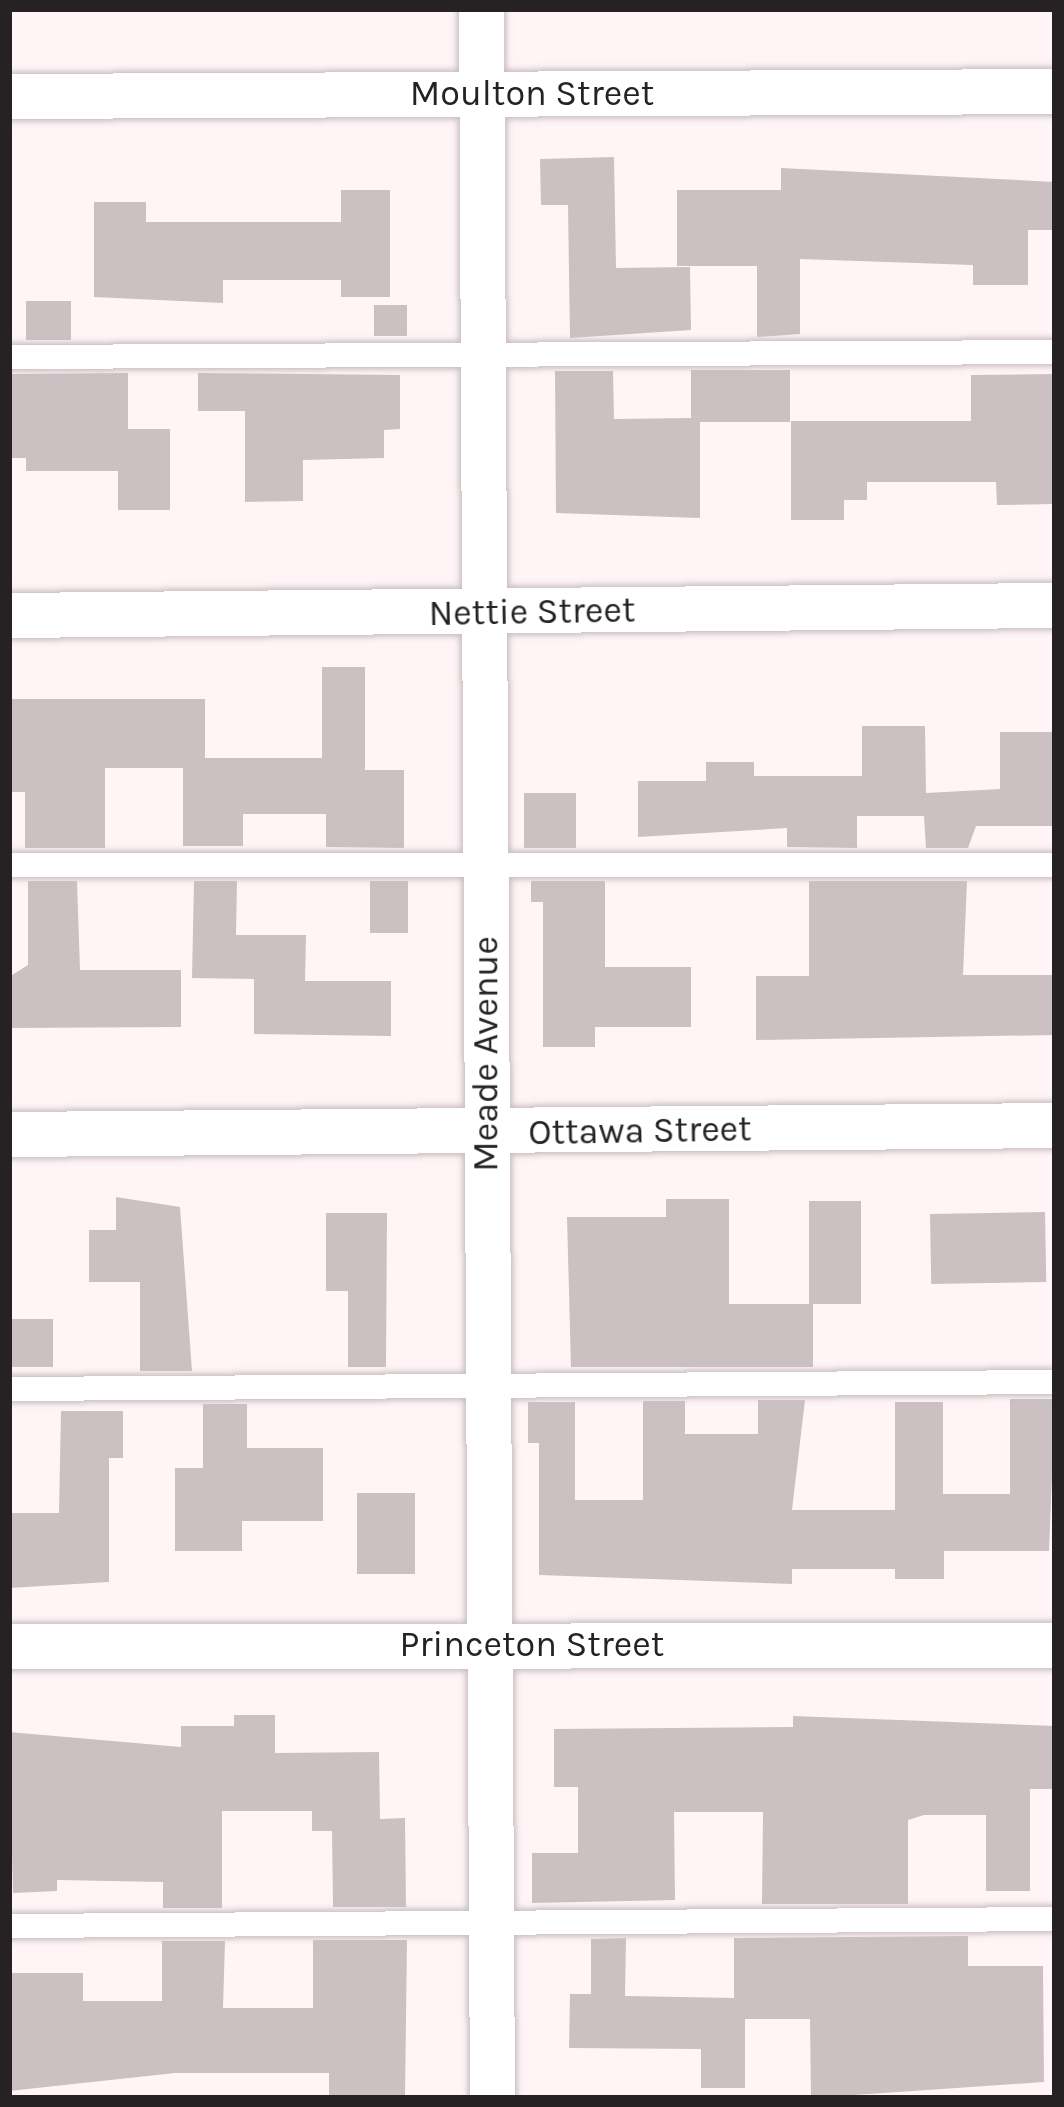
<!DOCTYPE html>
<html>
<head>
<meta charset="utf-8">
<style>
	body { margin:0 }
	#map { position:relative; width:1064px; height:2107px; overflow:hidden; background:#fff5f7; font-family:Karla,sans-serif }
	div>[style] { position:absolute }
	.building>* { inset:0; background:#cbc1c3; transform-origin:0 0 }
	.roads { filter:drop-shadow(0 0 3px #c7bdbf) drop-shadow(0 0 3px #c7bdbf) }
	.lane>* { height:24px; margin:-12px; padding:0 12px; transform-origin:12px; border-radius:12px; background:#fff }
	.street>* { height:45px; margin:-22.5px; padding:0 22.5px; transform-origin:22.5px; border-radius:22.5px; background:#fff }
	span { translate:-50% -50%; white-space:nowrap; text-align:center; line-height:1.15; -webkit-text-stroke:9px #fff; paint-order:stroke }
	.street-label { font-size:36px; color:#262223 }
	.frame { position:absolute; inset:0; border:12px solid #262223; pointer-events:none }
</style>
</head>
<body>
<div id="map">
	<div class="building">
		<i style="clip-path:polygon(614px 157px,616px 268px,690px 267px,691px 330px,570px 338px,568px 205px,541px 205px,540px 159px)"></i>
		<i style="clip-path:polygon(781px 168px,1055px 182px,1055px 230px,1028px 230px,1028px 285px,973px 285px,973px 265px,800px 259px,800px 334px,757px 337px,757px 266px,677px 266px,677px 190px,781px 190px)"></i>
		<i style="clip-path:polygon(341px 190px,390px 190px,390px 297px,341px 297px,341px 280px,223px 280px,223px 303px,94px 297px,94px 202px,146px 202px,146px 222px,341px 222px)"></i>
		<i style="left:26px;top:301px;width:45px;height:39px"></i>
		<i style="left:374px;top:305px;width:33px;height:31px"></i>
		<i style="clip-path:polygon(691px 370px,790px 370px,790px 422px,700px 422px,700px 518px,556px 513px,555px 371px,613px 371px,614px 419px,691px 418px)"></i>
		<i style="clip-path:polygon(128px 373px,128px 429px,170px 429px,170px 510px,118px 510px,118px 471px,26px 471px,26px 458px,9px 458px,9px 374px)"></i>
		<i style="clip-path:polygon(198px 373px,400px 375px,400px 429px,384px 430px,384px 458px,303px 460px,303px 501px,245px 502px,245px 411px,198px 411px)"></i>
		<i style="clip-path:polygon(1055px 374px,1055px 504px,997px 505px,996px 482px,867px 482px,867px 500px,844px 500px,844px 520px,791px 520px,791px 421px,971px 421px,971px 375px)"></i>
		<i style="clip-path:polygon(322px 667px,365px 667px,365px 770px,404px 770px,404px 848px,326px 847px,326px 814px,243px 814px,243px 846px,183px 846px,183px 768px,105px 768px,105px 848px,25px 848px,25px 792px,9px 792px,9px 699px,205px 699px,205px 758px,322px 758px)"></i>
		<i style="clip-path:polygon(862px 726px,925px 726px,926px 793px,1000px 789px,1000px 732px,1053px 732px,1053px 826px,976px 826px,968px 848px,926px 848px,924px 816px,857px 816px,857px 848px,787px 847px,787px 828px,638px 837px,638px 781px,706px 781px,706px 762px,754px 762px,754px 776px,862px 776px)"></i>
		<i style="left:524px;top:793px;width:52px;height:55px"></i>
		<i style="clip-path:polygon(28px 881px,77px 881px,80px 970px,181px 970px,181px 1027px,9px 1028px,9px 977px,28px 965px)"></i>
		<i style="clip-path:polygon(194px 881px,237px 881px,236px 935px,306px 935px,305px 981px,391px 981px,391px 1036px,254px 1034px,254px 979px,192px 978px)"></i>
		<i style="left:370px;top:881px;width:38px;height:52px"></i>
		<i style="clip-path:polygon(531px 881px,605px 881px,605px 967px,691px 967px,691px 1027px,595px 1027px,595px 1047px,543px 1047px,543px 902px,531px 902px)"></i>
		<i style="clip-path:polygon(809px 881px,967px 881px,963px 975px,1055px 975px,1055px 1035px,756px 1040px,756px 976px,809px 976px)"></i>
		<i style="clip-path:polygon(116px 1197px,180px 1207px,192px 1371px,140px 1371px,140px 1282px,89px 1282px,89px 1230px,116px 1230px)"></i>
		<i style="clip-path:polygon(666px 1199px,729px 1199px,729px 1304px,809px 1304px,809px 1201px,861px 1201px,861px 1304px,813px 1304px,813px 1367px,571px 1367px,567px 1217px,666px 1217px)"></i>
		<i style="left:1045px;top:1212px;width:70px;height:115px;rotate:89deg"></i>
		<i style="clip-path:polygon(326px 1213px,387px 1213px,386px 1367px,348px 1367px,348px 1291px,326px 1291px)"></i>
		<i style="left:9px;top:1319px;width:44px;height:48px"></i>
		<i style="clip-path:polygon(1010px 1399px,1055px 1399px,1049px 1551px,944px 1551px,944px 1579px,895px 1579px,895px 1569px,792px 1569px,792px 1584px,539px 1575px,539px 1443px,528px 1443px,528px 1402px,575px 1402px,575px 1500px,643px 1500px,643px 1401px,685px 1401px,685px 1434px,758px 1434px,758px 1400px,805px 1400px,792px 1510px,895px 1510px,895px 1402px,943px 1402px,943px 1494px,1010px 1494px)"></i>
		<i style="clip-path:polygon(203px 1404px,247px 1404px,247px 1448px,323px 1448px,323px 1521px,242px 1521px,242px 1551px,175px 1551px,175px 1468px,203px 1468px)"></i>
		<i style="clip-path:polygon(61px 1411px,123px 1411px,123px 1458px,109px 1458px,109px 1582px,9px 1588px,9px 1513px,59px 1513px)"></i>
		<i style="left:357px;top:1493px;width:58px;height:81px"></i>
		<i style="clip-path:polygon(234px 1715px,275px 1715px,275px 1753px,379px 1752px,380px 1819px,405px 1818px,406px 1907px,333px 1907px,332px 1831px,312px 1831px,312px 1811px,222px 1811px,222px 1908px,163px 1908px,163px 1882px,57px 1880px,57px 1891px,13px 1893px,9px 1732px,181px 1747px,181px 1726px,234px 1726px)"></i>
		<i style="clip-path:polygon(793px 1716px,1055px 1726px,1055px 1789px,1030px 1789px,1030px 1891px,986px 1891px,986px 1815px,924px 1815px,908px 1820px,908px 1904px,762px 1904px,763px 1812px,674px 1812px,675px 1900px,532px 1903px,532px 1853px,578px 1853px,578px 1787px,554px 1787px,554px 1729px,793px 1727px)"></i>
		<i style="clip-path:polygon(968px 1936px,968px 1966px,1043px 1966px,1044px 2082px,811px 2098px,810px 2019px,745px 2019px,745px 2088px,701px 2088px,701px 2049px,569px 2048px,570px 1994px,591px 1994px,591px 1939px,626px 1938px,625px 1996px,734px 1998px,734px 1938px)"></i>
		<i style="clip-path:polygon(313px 1940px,407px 1940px,405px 2097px,329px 2097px,329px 2073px,175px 2073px,9px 2091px,9px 1973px,83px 1973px,83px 2001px,162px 2001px,162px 1941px,225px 1941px,223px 2008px,313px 2008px)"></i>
	</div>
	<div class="roads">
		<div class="lane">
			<i style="left:9px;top:357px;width:1046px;rotate:-0.27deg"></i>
			<i style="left:9px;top:865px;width:1046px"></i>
			<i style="left:9px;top:1389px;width:1046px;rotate:-0.38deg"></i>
			<i style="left:9px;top:1926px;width:1046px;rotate:-0.38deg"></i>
		</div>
		<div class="street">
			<i style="left:481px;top:9px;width:2089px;rotate:89.7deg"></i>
			<i style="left:9px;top:96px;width:1046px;rotate:-0.27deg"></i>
			<i style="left:9px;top:615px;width:1046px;rotate:-0.55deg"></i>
			<i style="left:9px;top:1134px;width:1046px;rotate:-0.49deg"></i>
			<i style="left:9px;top:1646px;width:1046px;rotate:-0.05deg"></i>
		</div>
	</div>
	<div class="street-label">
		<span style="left:532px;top:94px">Moulton Street</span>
		<span style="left:532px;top:612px;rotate:-1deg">Nettie Street</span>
		<span style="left:486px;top:1054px;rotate:-90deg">Meade Avenue</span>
		<span style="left:640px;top:1131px;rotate:-1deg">Ottawa Street</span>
		<span style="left:532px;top:1645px">Princeton Street</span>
	</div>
	<div class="frame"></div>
</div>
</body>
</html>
